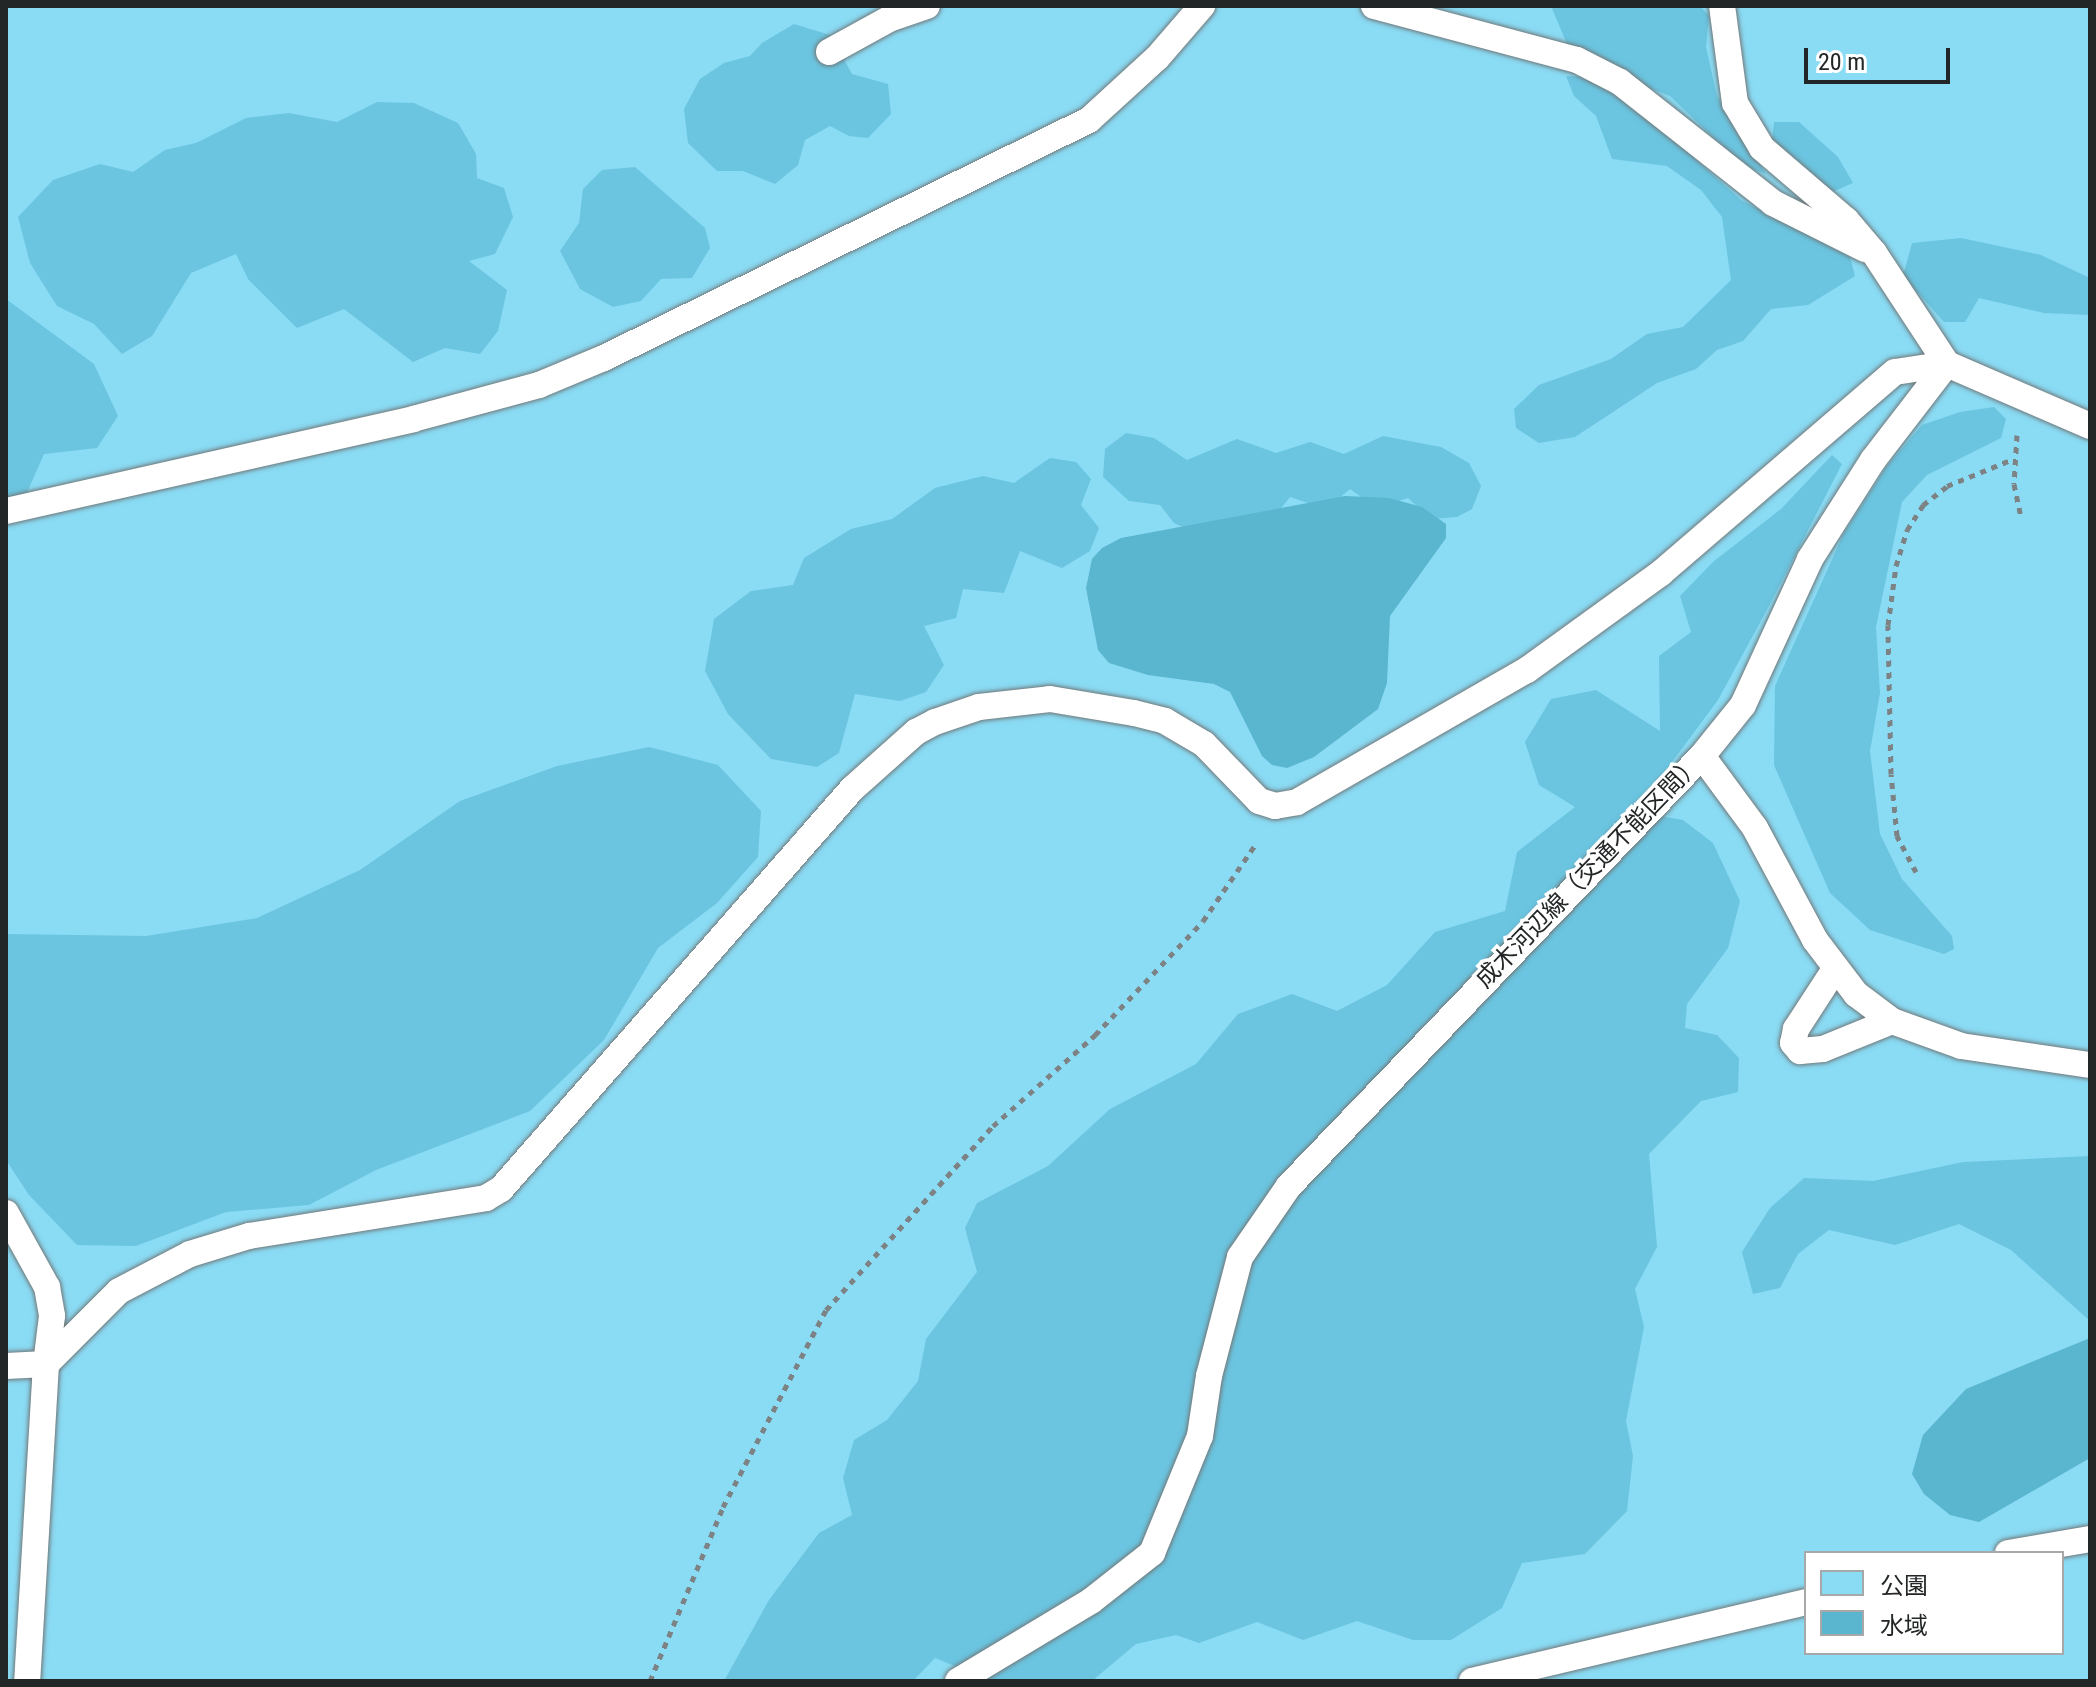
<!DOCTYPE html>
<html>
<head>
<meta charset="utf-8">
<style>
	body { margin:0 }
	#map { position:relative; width:2096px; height:1687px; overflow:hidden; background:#e4ecef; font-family:"Roboto Condensed","Noto Sans JP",sans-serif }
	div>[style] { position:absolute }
	.green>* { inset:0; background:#8adbf4 }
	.forest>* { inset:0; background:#6bc5e0 }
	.water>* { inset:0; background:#5ab5cf }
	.path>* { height:5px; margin-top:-2.5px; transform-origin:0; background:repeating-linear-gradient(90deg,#7d8284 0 6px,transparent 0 12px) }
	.roads { filter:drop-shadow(0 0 2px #71787a) drop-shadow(0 0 2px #71787a) }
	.lane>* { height:26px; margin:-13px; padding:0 13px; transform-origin:13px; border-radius:13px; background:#fff }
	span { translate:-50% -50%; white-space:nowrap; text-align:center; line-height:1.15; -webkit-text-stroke:7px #fff; paint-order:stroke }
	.street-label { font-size:24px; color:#232627 }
	.frame { position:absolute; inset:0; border:8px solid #232627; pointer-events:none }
	.legend { position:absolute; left:1804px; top:1551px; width:260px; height:104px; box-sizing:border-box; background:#fff; border:2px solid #a7a8a9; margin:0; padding:10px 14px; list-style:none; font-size:24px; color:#232627 }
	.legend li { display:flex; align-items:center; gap:16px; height:40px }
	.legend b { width:40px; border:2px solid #a7a8a9 }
	.scale { position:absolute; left:1804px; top:48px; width:146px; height:36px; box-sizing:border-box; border:4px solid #232627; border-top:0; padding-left:10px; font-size:24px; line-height:28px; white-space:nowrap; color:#232627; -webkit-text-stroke:6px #fff; paint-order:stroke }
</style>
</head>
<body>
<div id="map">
	<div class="green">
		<i style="clip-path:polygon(evenodd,6px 6px,2090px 6px,2090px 1681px,6px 1681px,6px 6px,1806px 1553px,2062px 1553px,2062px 1653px,1806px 1653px,1806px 1553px)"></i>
	</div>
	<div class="forest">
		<i style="clip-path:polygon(1551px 6px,1700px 6px,1709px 16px,1706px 47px,1717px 96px,1766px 174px,1742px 165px,1670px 96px,1631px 81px,1567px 44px)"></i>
		<i style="clip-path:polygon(794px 24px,830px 35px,852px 74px,888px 84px,891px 114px,868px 138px,849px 136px,830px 126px,805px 140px,798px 165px,775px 184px,743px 171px,717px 171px,688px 143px,684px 109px,700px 79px,724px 63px,750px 56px,762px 43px)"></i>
		<i style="clip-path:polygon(1566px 76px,1589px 77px,1645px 114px,1741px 200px,1850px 257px,1855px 276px,1808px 305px,1771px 309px,1743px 341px,1717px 350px,1696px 369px,1657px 383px,1575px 437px,1539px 443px,1516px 428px,1514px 409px,1539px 385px,1611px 359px,1647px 334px,1683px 327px,1731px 280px,1722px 217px,1701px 190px,1667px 166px,1612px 159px,1596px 116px,1574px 96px)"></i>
		<i style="clip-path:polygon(377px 102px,414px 103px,458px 123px,476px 154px,477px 178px,504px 188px,513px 217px,495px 254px,469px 261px,507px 290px,498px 331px,480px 354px,445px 348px,413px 362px,344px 309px,297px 328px,248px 279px,236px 254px,191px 273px,152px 336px,122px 354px,94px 324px,57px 306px,30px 263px,18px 217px,53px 180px,100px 164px,133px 172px,165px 150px,196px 143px,246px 118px,289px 113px,337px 122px)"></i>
		<i style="clip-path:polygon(1774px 122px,1799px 122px,1838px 157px,1853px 183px,1825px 195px,1772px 143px)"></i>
		<i style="clip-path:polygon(635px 167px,705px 228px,710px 248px,692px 278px,661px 279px,641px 301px,613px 307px,580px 289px,560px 251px,579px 223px,583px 189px,602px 170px)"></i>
		<i style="clip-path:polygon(1961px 238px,2041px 255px,2090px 278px,2090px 315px,2044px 313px,1979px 298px,1965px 322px,1944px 322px,1903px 276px,1912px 243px)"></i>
		<i style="clip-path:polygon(6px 299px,94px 364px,118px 416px,97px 448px,44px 454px,26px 495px,6px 510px)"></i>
		<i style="clip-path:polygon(1994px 407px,2006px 419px,2001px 438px,1927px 475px,1902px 502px,1876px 627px,1880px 693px,1870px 751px,1880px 834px,1902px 879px,1952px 936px,1954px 949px,1944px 954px,1870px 930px,1830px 893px,1774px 765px,1775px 686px,1844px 533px,1887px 466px,1922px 425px,1960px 412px)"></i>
		<i style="clip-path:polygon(1126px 433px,1154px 438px,1187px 460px,1237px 439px,1276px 453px,1310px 442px,1344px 454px,1383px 436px,1441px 447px,1469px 463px,1481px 486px,1472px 509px,1457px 517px,1431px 519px,1408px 498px,1377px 508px,1350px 489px,1326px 509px,1290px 497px,1275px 516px,1198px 534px,1174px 523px,1160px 505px,1129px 501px,1103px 477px,1105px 449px)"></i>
		<i style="clip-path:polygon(1832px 455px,1842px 464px,1769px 606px,1718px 700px,1652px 789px,1660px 816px,1683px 820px,1713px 843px,1740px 901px,1728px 948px,1687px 1004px,1685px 1028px,1717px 1035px,1739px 1058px,1738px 1092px,1701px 1101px,1649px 1154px,1657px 1247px,1635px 1289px,1644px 1327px,1626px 1421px,1633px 1456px,1627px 1511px,1585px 1554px,1522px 1563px,1502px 1608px,1451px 1640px,1413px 1640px,1357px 1621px,1303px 1640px,1257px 1622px,1199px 1643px,1176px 1635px,1136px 1644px,1092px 1681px,992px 1681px,935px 1658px,913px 1681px,724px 1681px,769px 1600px,819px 1533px,852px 1515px,843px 1478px,854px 1440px,887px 1420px,918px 1381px,926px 1339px,977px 1272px,965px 1228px,977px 1203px,1048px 1166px,1110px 1109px,1196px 1064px,1238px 1014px,1292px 994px,1337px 1011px,1387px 985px,1435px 932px,1505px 911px,1517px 852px,1575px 807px,1539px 785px,1525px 742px,1551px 699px,1596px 690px,1660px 731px,1659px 656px,1691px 632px,1680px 596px,1714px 561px,1781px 509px)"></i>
		<i style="clip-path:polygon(1050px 458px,1076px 462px,1091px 479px,1081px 505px,1099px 528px,1090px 551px,1062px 568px,1020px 551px,1004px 593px,963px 589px,956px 618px,924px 626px,944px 665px,926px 692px,900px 701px,855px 694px,839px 753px,817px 767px,771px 759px,728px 714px,705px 671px,714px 619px,751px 591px,793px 585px,804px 558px,851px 529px,892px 519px,935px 488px,983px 476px,1014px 483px)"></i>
		<i style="clip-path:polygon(649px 747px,718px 765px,761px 811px,758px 857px,717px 903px,658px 948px,604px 1040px,530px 1111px,376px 1170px,309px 1205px,226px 1212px,136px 1246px,77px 1245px,29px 1195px,6px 1160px,6px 934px,146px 936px,257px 918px,360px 870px,460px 801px,557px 766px)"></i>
		<i style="clip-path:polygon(2090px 1156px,2090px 1321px,2011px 1250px,1959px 1224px,1895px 1245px,1829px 1230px,1798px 1254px,1780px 1288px,1753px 1294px,1742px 1252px,1770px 1208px,1804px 1178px,1873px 1181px,1963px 1162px)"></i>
	</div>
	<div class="water">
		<i style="clip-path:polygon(1345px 496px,1389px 498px,1422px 507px,1446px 524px,1446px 538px,1390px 616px,1387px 683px,1378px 709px,1314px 757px,1287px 768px,1272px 765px,1262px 756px,1230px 692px,1214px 684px,1148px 675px,1109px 663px,1098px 650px,1086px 588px,1092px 559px,1102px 548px,1121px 538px)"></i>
		<i style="clip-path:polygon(2090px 1338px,2090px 1458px,1979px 1522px,1950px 1515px,1924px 1494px,1912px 1474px,1923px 1435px,1966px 1389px)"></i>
	</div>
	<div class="path">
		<i style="left:2017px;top:435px;width:49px;rotate:93.5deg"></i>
		<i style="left:2014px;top:484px;width:34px;rotate:78deg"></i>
		<i style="left:1916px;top:872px;width:41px;rotate:-117.8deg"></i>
		<i style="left:1897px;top:836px;width:62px;rotate:-95.5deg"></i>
		<i style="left:1891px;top:774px;width:149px;rotate:-91.2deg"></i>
		<i style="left:1888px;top:625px;width:60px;rotate:-82.3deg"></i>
		<i style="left:1896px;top:566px;width:38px;rotate:-73deg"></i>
		<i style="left:1907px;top:530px;width:30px;rotate:-57deg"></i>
		<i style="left:1923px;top:505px;width:31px;rotate:-38deg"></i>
		<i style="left:1947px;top:486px;width:71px;rotate:-22.2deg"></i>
		<i style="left:650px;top:1681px;width:189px;rotate:-67.2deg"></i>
		<i style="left:723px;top:1507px;width:222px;rotate:-62.4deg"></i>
		<i style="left:826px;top:1310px;width:248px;rotate:-47.8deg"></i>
		<i style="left:993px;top:1126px;width:137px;rotate:-41.7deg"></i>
		<i style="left:1095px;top:1035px;width:157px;rotate:-46.5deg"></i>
		<i style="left:1203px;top:921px;width:96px;rotate:-55.6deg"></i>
	</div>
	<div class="roads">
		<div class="lane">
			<i style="left:1374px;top:6px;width:210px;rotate:14.9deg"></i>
			<i style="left:1577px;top:60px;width:48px;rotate:27.1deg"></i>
			<i style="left:1620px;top:82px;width:195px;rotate:38.3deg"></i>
			<i style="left:1773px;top:203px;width:103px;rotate:26.6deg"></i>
			<i style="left:829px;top:52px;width:68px;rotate:-28.8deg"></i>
			<i style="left:889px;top:19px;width:40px;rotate:-18.9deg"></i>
			<i style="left:6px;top:511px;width:417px;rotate:-12.7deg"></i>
			<i style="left:413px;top:419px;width:131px;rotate:-15.1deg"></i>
			<i style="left:539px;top:385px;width:70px;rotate:-22.6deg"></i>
			<i style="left:604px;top:358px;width:540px;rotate:-26.14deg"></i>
			<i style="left:1089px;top:120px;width:92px;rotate:-42.4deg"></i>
			<i style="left:1157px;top:58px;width:69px;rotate:-49.1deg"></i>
			<i style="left:1702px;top:756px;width:89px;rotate:53.6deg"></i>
			<i style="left:1755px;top:828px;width:127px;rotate:61.8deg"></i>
			<i style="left:1815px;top:940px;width:68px;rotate:52.8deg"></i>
			<i style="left:1856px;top:994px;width:45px;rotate:36.9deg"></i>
			<i style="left:1892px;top:1021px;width:73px;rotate:19.9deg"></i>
			<i style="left:1961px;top:1046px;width:130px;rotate:8.4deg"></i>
			<i style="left:1835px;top:969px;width:72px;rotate:123deg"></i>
			<i style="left:1796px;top:1029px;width:14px;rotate:102deg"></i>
			<i style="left:1793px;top:1043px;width:11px;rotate:49deg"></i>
			<i style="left:1800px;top:1051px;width:23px;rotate:-5deg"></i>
			<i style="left:1823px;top:1049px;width:74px;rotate:-22.1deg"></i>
			<i style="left:6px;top:1213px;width:85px;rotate:61deg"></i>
			<i style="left:47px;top:1287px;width:29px;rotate:80deg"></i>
			<i style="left:52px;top:1316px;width:48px;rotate:97.1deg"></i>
			<i style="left:46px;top:1364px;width:103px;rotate:-45deg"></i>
			<i style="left:119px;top:1291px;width:80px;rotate:-27.5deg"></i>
			<i style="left:190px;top:1254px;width:62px;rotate:-17deg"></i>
			<i style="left:249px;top:1236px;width:240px;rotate:-9.1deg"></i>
			<i style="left:486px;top:1198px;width:17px;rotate:-31deg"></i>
			<i style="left:501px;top:1189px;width:532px;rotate:-48.73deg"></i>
			<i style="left:852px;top:789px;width:86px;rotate:-41.7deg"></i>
			<i style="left:916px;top:732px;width:21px;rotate:-28deg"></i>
			<i style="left:935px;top:722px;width:46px;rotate:-18.8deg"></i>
			<i style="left:979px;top:707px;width:71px;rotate:-6.4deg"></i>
			<i style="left:1050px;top:699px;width:85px;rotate:9.5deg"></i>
			<i style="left:1134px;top:713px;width:32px;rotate:14deg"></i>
			<i style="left:1165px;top:721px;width:45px;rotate:30.5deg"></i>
			<i style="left:1204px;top:744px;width:79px;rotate:46deg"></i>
			<i style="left:1259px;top:801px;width:17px;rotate:17deg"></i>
			<i style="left:1275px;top:806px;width:22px;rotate:-10deg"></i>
			<i style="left:1297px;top:802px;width:265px;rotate:-29.9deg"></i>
			<i style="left:1527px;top:670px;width:165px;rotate:-35.9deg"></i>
			<i style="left:1661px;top:573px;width:308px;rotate:-40.7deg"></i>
			<i style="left:1895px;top:372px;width:53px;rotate:-8.7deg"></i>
			<i style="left:1947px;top:364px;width:156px;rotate:23.4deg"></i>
			<i style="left:6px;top:1366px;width:40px;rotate:-2.9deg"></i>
			<i style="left:46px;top:1364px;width:318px;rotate:93.4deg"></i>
			<i style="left:2008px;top:1553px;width:83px;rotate:-9.7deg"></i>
			<i style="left:958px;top:1681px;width:155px;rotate:-31deg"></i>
			<i style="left:1091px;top:1601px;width:78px;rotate:-38.2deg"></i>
			<i style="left:1152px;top:1553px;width:126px;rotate:-67.7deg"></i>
			<i style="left:1200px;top:1436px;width:61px;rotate:-81.5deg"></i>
			<i style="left:1209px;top:1376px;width:123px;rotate:-75.4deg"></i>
			<i style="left:1240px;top:1257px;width:86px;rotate:-55.4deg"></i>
			<i style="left:1289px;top:1186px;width:596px;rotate:-46.16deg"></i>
			<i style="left:1702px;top:756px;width:65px;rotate:-51.2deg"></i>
			<i style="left:1743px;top:705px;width:161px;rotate:-65.3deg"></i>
			<i style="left:1810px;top:559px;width:117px;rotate:-57.5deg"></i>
			<i style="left:1873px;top:460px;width:121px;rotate:-52.4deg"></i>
			<i style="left:1947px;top:364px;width:133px;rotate:-123.3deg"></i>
			<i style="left:1874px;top:253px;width:43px;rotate:-130.3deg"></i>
			<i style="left:1846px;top:220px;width:111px;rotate:-139.4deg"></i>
			<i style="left:1762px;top:148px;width:52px;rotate:-121deg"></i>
			<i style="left:1735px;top:103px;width:98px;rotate:-97.6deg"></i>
			<i style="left:1472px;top:1681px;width:343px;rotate:-13.3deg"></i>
		</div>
	</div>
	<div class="street-label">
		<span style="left:1589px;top:872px;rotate:-46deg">成木河辺線（交通不能区間）</span>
	</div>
	<div class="frame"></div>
	<ul class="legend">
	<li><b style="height:22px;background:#8adbf4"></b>公園</li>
	<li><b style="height:22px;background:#5ab5cf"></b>水域</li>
	</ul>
	<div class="scale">20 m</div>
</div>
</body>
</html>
